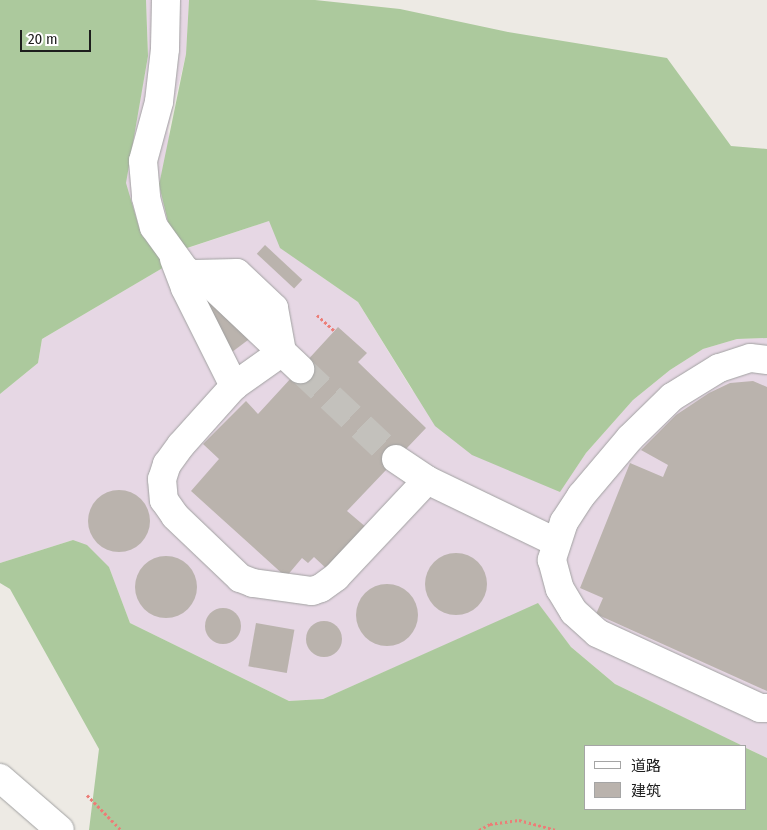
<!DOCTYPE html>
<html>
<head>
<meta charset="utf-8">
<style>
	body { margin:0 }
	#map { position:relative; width:767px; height:830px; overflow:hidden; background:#edeae4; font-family:"Fira Sans Condensed","Noto Sans SC",sans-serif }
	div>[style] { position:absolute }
	.industrial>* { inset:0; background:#e6d7e4 }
	.forest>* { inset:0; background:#acc99d }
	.building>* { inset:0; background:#bab3ad; transform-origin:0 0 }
	.round { border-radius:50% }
	.minor-tunnel>* { height:28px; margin-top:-14px; transform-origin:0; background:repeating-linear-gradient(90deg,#c3c1bc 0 28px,transparent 0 42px) }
	.path>* { height:3px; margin-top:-1.5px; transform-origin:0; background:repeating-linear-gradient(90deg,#ec7d77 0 2.5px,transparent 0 5px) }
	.roads { filter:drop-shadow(0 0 1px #a1a1a1) drop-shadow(0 0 1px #a1a1a1) }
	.minor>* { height:28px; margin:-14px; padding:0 14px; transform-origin:14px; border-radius:14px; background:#fff }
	span { translate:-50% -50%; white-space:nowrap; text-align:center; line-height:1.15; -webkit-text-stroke:4px #fff; paint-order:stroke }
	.legend { position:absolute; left:584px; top:745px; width:162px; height:65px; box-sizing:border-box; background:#fff; border:1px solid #a5a5a5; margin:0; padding:6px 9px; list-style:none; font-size:15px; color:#1d1d1d }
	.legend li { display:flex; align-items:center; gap:10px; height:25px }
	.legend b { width:25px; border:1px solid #a5a5a5 }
	.scale { position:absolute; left:20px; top:30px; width:71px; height:22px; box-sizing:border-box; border:2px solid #1d1d1d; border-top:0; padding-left:6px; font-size:15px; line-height:18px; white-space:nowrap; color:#1d1d1d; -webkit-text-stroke:4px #fff; paint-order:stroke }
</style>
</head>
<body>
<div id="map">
	<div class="industrial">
		<i style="clip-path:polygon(146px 0,189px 0,186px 54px,168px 130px,185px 249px,269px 221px,316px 273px,358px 302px,412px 390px,560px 491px,586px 453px,633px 400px,670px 370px,703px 349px,737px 339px,767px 338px,767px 758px,615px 684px,571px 647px,538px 604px,323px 699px,289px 701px,130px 623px,109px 567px,73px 540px,0 563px,0 394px,38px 363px,42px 339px,166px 266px,141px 234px,125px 183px,148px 56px)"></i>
	</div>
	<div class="forest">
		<i style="clip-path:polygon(0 0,146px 0,148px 56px,126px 183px,141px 234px,166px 266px,42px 339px,38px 363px,0 394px)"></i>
		<i style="clip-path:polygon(189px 0,315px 0,400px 9px,508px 32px,667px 58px,731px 146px,767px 149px,767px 338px,737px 339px,703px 349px,670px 370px,633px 400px,586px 453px,560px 492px,472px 455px,435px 426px,358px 302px,280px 248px,269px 221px,184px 249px,169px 226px,159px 185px,186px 54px)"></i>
		<i style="clip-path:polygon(73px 540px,87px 545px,109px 567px,130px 623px,289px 701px,323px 699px,538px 603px,571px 647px,615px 684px,743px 746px,586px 746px,586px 809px,746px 809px,746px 748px,767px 758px,767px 830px,89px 830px,99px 749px,10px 589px,0 583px,0 563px)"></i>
	</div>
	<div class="building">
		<i style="left:265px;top:245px;width:51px;height:12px;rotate:43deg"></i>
		<i style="clip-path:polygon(211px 297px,252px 337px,232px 352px,206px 301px)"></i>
		<i style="clip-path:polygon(338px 327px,367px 353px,358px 362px,426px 428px,347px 511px,367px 528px,328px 570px,314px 557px,308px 563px,302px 558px,286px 577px,191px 491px,219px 459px,203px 444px,246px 401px,258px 414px)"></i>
		<i style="clip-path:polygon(753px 381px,767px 387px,767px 691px,596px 614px,603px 598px,580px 588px,630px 463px,663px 477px,668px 465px,641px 450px,676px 415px,709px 393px,730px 383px)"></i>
		<i class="round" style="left:88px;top:490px;width:62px;height:62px"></i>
		<i class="round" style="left:425px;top:553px;width:62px;height:62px"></i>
		<i class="round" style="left:135px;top:556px;width:62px;height:62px"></i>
		<i class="round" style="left:356px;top:584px;width:62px;height:62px"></i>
		<i class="round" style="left:205px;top:608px;width:36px;height:36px"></i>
		<i class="round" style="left:306px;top:621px;width:36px;height:36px"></i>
		<i style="left:256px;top:623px;width:39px;height:44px;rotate:10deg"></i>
	</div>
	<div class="minor-tunnel">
		<i style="left:300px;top:369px;width:132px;rotate:43.2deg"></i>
	</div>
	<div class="path">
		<i style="left:317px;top:315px;width:24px;rotate:42deg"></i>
		<i style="left:87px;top:795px;width:49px;rotate:45.8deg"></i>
		<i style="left:479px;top:830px;width:13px;rotate:-29deg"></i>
		<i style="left:490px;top:824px;width:29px;rotate:-8deg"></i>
		<i style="left:519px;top:820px;width:38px;rotate:15deg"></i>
	</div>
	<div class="roads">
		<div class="minor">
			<i style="left:166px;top:0;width:49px;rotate:91.2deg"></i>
			<i style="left:165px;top:49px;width:53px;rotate:96.5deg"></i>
			<i style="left:159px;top:102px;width:61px;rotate:105.2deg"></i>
			<i style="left:143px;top:161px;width:37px;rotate:85deg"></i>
			<i style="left:146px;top:198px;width:30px;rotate:75deg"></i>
			<i style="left:154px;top:227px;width:53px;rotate:54.2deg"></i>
			<i style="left:185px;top:270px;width:26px;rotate:28deg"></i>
			<i style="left:208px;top:282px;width:127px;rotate:43.4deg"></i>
			<i style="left:174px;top:259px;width:31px;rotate:69deg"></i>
			<i style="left:185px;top:288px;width:110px;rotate:63.4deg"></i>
			<i style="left:194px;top:274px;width:43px;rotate:-1.3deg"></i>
			<i style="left:237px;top:273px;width:51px;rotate:43.4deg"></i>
			<i style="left:274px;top:308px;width:45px;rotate:79.7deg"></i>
			<i style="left:282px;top:352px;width:59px;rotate:144.7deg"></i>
			<i style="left:234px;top:386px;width:79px;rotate:131.9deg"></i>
			<i style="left:181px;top:445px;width:24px;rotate:126deg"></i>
			<i style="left:167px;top:464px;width:16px;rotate:108deg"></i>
			<i style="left:162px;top:479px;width:21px;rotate:85deg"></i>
			<i style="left:164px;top:500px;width:19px;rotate:55deg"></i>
			<i style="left:175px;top:516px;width:90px;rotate:43.6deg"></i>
			<i style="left:240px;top:578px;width:14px;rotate:21deg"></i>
			<i style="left:253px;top:583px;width:60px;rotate:7.7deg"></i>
			<i style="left:312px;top:591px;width:9px;rotate:-18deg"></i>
			<i style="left:321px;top:588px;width:19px;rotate:-36deg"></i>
			<i style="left:336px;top:577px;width:133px;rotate:-46.8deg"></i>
			<i style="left:767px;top:360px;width:17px;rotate:-173deg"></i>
			<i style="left:750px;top:358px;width:33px;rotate:162deg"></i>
			<i style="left:719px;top:368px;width:55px;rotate:148.3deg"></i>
			<i style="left:672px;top:397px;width:59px;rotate:135.7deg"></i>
			<i style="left:630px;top:438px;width:76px;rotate:130.2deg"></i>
			<i style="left:581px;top:496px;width:31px;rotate:123deg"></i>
			<i style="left:564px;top:522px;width:40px;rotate:108deg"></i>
			<i style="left:552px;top:560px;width:30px;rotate:75deg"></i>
			<i style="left:560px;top:589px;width:27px;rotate:59deg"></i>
			<i style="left:574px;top:612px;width:31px;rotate:42deg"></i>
			<i style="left:597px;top:633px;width:179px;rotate:24.7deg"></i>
			<i style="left:760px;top:708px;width:7px"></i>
			<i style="left:396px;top:459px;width:37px;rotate:34deg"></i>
			<i style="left:427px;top:480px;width:143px;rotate:25.7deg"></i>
			<i style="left:0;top:778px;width:79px;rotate:40.9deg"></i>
		</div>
	</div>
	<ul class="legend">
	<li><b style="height:6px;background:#fff"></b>道路</li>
	<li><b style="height:14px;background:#bab3ad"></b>建筑</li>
	</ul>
	<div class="scale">20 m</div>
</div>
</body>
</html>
